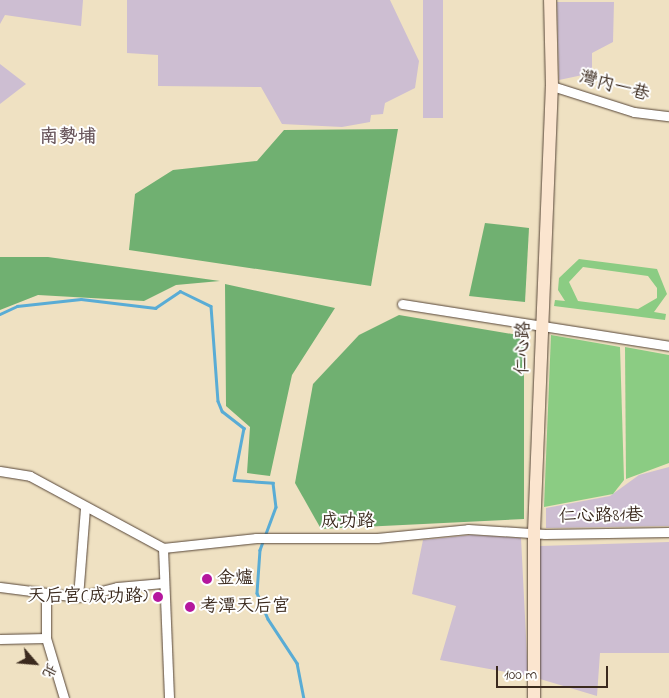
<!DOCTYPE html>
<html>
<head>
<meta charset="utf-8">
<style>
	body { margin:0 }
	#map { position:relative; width:669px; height:698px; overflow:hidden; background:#efe1c2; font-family:"Indie Flower","LXGW WenKai TC",sans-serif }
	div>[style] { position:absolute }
	.industrial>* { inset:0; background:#cdbed2; transform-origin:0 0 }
	.green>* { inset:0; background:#8bcc83 }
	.forest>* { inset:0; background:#70b071 }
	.stream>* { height:2.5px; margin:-1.25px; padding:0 1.25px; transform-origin:1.25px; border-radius:1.25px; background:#59acd5 }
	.roads { filter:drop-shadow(0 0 1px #564537) drop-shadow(0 0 1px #564537) }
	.street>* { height:9px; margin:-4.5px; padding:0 4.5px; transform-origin:4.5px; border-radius:4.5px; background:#fff }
	.secondary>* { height:12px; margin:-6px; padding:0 6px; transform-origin:6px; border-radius:6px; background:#fbe5cf }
	.dots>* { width:14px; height:14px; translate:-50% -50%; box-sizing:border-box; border:2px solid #fff; border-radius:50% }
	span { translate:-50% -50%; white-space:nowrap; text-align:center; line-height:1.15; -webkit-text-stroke:4px #fff; paint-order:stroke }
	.street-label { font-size:18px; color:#3b2a1e }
	.poi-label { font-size:18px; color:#3b2a1e }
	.left { translate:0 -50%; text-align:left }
	.right { translate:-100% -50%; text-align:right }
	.neighbourhood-label { font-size:19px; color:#68555b; font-weight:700 }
	.north { position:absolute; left:10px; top:638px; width:50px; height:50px; -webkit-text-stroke:4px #fff; paint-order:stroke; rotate:117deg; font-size:14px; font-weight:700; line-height:20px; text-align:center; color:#3b2a1e }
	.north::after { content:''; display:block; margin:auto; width:18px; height:22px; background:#3b2a1e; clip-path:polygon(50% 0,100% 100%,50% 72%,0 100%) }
	.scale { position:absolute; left:496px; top:666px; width:112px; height:22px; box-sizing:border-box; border:2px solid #3b2a1e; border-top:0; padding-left:6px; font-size:15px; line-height:18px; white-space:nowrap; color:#3b2a1e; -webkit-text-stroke:4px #fff; paint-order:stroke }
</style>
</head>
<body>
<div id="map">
	<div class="industrial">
		<i style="clip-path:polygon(0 0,83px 0,81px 26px,5px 15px,0 24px)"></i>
		<i style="clip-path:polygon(127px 0,390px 0,419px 61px,415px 88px,385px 103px,383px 114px,371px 115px,370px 122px,342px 127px,282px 124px,261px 87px,158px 86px,158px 55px,127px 53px)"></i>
		<i style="left:423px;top:0;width:20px;height:118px"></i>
		<i style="clip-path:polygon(557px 2px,614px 2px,613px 42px,592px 53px,592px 73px,559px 80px)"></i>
		<i style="clip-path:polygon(0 64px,26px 84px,0 104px)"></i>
		<i style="clip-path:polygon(669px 467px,669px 526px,546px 528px,546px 508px,610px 496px,639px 475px)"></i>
		<i style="clip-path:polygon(471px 535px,521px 538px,528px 676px,440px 660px,456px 606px,412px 594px,423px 540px)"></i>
		<i style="clip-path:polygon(669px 542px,669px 653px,600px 653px,597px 696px,540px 679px,540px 546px)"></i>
	</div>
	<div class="green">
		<i style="clip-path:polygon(evenodd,579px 259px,657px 269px,667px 294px,654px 312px,666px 314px,665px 320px,554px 306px,555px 300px,565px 301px,558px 290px,559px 278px,579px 259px,583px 267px,648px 276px,657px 288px,657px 298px,638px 309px,578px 301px,569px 282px,583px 267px)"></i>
		<i style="clip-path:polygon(551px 335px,620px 347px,624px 480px,613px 494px,544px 507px)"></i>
		<i style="clip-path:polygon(625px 347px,669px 355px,669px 463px,626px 479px)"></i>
	</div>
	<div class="forest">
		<i style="clip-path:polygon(398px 129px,371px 286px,129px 250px,135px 194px,173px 170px,257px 161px,284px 130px)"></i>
		<i style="clip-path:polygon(485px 223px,529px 228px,525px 302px,469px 296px)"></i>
		<i style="clip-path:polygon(0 257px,48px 257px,220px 281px,176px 285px,144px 301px,38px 295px,0 310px)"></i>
		<i style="clip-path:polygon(225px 284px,335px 308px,292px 375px,270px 476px,247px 473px,250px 427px,226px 406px)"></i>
		<i style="clip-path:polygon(399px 315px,524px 336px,524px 519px,321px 529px,295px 483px,313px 384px,359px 335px)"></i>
	</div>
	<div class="stream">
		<i style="left:0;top:314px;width:19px;rotate:-25deg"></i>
		<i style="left:17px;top:306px;width:64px;rotate:-6.2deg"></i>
		<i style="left:81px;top:299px;width:75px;rotate:6.9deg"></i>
		<i style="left:155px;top:308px;width:30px;rotate:-34deg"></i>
		<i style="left:180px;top:291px;width:34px;rotate:26deg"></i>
		<i style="left:211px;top:306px;width:95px;rotate:85.8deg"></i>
		<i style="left:218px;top:401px;width:11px;rotate:68deg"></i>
		<i style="left:222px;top:411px;width:28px;rotate:38deg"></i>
		<i style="left:244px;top:428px;width:53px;rotate:100.9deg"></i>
		<i style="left:234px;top:480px;width:39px;rotate:4deg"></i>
		<i style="left:273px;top:483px;width:24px;rotate:83deg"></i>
		<i style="left:276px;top:507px;width:46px;rotate:110.4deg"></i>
		<i style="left:260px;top:550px;width:43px;rotate:94deg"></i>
		<i style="left:257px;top:593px;width:28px;rotate:67deg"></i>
		<i style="left:268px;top:619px;width:53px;rotate:56.6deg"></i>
		<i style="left:297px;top:663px;width:36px;rotate:79deg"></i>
	</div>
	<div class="roads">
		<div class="street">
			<i style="left:552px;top:86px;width:86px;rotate:17.6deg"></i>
			<i style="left:634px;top:112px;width:35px;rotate:7deg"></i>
			<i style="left:402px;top:304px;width:270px;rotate:8.9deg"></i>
			<i style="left:0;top:471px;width:30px;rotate:9deg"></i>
			<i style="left:30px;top:476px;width:151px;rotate:28.4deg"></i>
			<i style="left:163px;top:548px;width:94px;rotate:-6.1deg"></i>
			<i style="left:256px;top:538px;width:121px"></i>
			<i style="left:377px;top:538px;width:91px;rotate:-5.6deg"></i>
			<i style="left:468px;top:529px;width:77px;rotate:3.7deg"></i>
			<i style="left:545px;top:534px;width:124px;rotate:-0.9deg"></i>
			<i style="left:163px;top:548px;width:150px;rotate:87.7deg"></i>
			<i style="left:0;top:587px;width:79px;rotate:7.3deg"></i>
			<i style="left:78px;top:597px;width:40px;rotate:-14.4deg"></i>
			<i style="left:117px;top:587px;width:46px;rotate:-5deg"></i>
			<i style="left:46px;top:595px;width:43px;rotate:90deg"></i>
			<i style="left:46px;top:638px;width:63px;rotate:73.3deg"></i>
			<i style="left:78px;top:597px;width:89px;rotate:-85.5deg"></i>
			<i style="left:0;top:639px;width:46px;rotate:-1.2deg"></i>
		</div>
		<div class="secondary">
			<i style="left:534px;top:698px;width:166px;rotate:-90deg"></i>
			<i style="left:534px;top:532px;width:446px;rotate:-87.7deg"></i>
			<i style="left:552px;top:86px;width:86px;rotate:-91.3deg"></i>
		</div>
	</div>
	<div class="dots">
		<i style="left:207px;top:579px;background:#b5179e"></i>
		<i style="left:158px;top:597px;background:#b5179e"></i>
		<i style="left:190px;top:607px;background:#b5179e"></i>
	</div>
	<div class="street-label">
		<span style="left:614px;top:87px;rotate:15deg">灣內一巷</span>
		<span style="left:524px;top:348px;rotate:-88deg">仁心路</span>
		<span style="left:601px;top:517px;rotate:-1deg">仁心路81巷</span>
		<span style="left:348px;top:522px">成功路</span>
	</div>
	<div class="poi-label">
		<span class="left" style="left:217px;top:579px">金爐</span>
		<span class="right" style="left:148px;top:597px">天后宮(成功路)</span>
		<span class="left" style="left:200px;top:607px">考潭天后宮</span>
	</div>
	<div class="neighbourhood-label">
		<span style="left:68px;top:138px">南勢埔</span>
	</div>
	<div class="north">北</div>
	<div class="scale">100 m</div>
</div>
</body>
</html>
